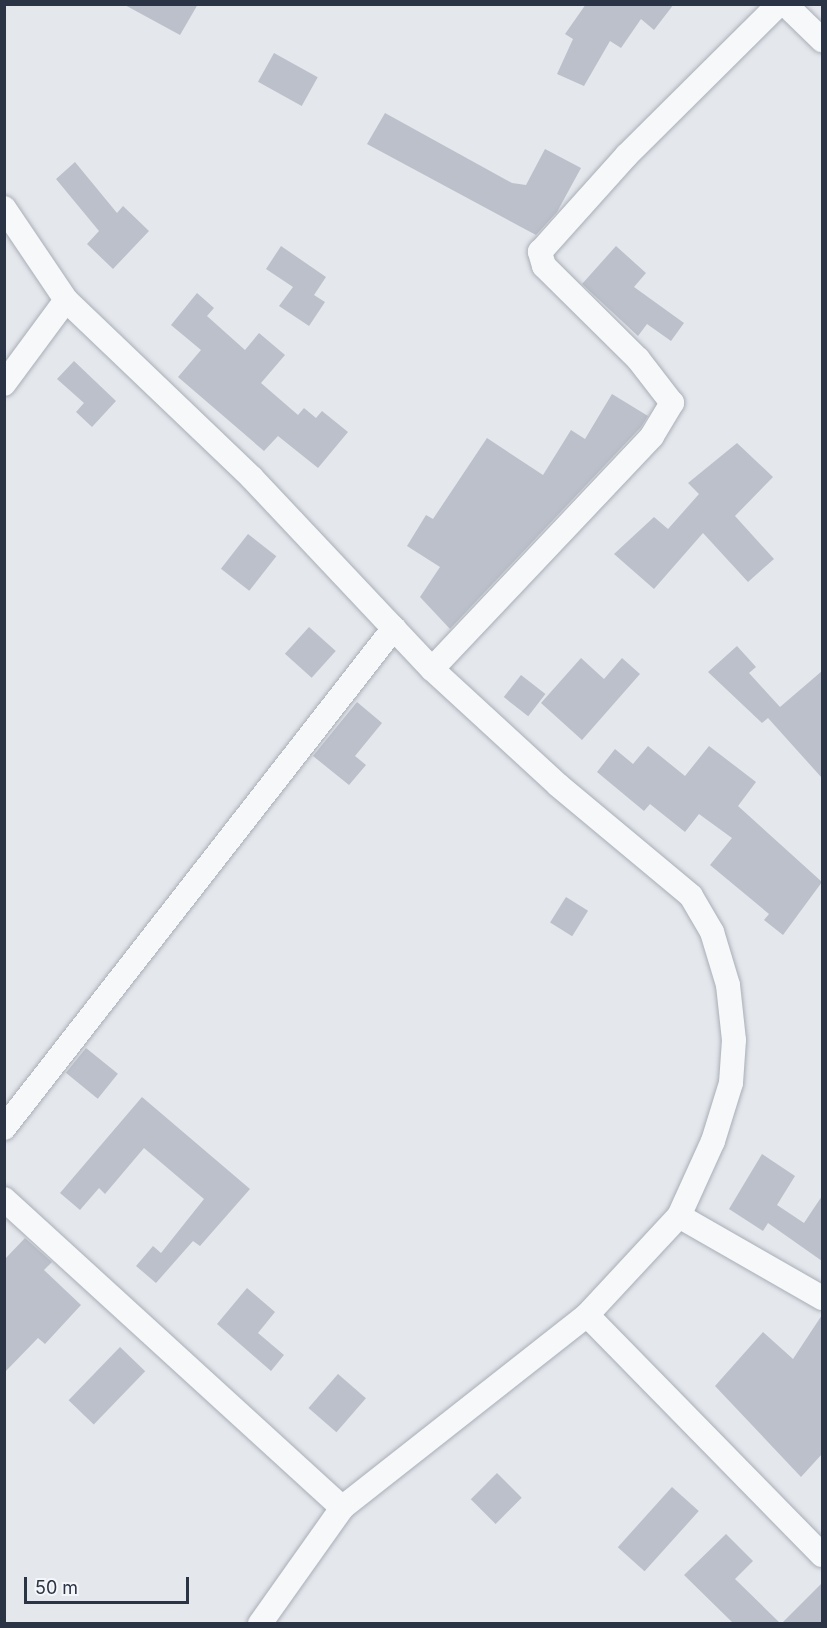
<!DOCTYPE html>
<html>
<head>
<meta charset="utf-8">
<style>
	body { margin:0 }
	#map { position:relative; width:827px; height:1628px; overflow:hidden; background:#e4e7ec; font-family:Inter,sans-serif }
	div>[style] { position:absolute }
	.building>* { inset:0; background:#bbc0ca; transform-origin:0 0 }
	.roads { filter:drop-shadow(0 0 2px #a9aeb7) drop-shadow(0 0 2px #a9aeb7) }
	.street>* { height:24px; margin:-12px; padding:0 12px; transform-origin:12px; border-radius:12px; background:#f7f8fa }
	span { translate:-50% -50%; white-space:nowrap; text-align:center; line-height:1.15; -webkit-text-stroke:4.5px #f4f6f9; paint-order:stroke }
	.frame { position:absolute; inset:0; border:6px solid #2b3445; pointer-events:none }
	.scale { position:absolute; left:24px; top:1577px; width:165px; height:27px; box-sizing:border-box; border:3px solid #2b3445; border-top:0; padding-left:8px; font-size:18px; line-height:21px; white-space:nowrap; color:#2b3445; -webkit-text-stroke:4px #f4f6f9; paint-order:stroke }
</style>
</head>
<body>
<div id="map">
	<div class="building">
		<i style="clip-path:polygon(123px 4px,198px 4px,180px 35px)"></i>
		<i style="clip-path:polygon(586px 4px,674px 4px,654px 30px,641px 19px,621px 48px,610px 41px,584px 86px,557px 74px,573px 39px,565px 34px)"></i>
		<i style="left:274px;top:53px;width:50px;height:33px;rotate:29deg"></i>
		<i style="clip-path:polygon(385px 113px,512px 183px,526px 185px,545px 149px,581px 168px,557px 212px,536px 235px,367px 144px)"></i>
		<i style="clip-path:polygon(75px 162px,117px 213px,123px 206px,149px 231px,113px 269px,87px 244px,99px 231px,56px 179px)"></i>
		<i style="clip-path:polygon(281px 246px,326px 277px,314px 295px,325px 302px,309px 326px,279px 306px,293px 287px,266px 269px)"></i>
		<i style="clip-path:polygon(616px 246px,646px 273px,634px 287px,684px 323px,671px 341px,647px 324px,638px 336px,582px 284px)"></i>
		<i style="clip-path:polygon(197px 293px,214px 308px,207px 316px,245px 350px,259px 333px,285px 355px,261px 383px,298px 415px,304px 408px,316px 418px,322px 411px,348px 432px,318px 468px,278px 436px,264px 451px,178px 377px,201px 350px,171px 325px)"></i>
		<i style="clip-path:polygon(74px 361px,116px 401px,92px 427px,76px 412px,84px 403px,57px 379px)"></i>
		<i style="clip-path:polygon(612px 394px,648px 416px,641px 427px,450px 629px,420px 597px,440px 567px,407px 546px,426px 515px,433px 519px,487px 438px,543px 475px,571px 430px,585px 439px)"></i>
		<i style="clip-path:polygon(737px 443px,773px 477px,735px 516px,774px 559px,748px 582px,703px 533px,654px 589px,614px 554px,654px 517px,668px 529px,699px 494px,688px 483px)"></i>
		<i style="left:248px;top:534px;width:36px;height:44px;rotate:38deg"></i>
		<i style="left:309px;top:627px;width:36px;height:36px;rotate:42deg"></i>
		<i style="clip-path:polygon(737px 646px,756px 667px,749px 673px,780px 707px,822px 671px,822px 778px,768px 718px,762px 723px,708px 672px)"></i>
		<i style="clip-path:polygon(581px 658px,604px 679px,622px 658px,640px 674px,582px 740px,541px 703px)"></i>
		<i style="left:521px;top:675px;width:31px;height:28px;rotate:38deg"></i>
		<i style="clip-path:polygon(357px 702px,382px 723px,355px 756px,366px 765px,349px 785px,313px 756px)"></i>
		<i style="clip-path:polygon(648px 746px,685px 776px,709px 746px,756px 782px,738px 806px,822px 882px,783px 935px,764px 920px,769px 914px,710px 865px,732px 838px,699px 814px,685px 832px,650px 804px,644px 811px,597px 772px,615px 749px,633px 764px)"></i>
		<i style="left:566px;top:897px;width:26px;height:30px;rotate:32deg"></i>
		<i style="left:86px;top:1048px;width:41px;height:32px;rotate:39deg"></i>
		<i style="clip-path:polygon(142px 1097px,250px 1189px,200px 1246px,193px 1241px,156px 1283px,136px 1266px,153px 1246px,161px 1253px,204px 1199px,144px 1148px,105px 1194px,99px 1188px,80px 1210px,60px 1193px)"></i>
		<i style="clip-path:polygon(762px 1154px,795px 1176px,777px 1205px,804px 1223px,822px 1196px,822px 1261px,768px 1223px,763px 1231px,729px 1209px)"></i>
		<i style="clip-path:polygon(25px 1238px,52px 1262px,44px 1270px,81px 1305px,45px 1344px,38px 1338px,4px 1373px,4px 1260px)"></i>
		<i style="clip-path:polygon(247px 1288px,275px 1312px,258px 1333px,284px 1355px,271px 1371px,217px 1324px)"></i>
		<i style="clip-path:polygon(822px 1315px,822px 1454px,801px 1477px,715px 1386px,763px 1332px,793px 1359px)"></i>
		<i style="left:120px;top:1347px;width:35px;height:74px;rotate:44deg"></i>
		<i style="left:338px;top:1374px;width:37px;height:45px;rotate:41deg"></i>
		<i style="left:497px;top:1473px;width:35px;height:37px;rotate:45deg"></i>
		<i style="left:672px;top:1487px;width:36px;height:81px;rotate:42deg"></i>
		<i style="clip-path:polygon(726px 1534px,753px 1561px,735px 1579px,780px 1623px,733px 1623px,684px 1575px)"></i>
		<i style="clip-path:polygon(822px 1583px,822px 1623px,782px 1623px)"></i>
	</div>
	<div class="roads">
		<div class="street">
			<i style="left:785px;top:4px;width:52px;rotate:44.2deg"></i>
			<i style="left:4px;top:208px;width:111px;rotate:56deg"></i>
			<i style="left:66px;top:300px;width:257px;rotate:43.7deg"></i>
			<i style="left:252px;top:478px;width:262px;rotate:46.7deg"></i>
			<i style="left:432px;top:669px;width:171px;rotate:42.6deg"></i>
			<i style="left:558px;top:785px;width:173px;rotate:39.8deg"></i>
			<i style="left:691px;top:896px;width:42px;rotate:59.7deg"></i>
			<i style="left:712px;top:932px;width:55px;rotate:73.2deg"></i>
			<i style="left:728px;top:985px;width:55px;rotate:83.8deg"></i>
			<i style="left:734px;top:1040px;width:43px;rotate:94deg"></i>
			<i style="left:731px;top:1083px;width:61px;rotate:107.2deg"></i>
			<i style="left:713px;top:1141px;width:82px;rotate:114.4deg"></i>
			<i style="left:679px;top:1216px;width:135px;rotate:132.9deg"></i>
			<i style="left:587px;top:1315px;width:312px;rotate:141.8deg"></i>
			<i style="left:342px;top:1508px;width:142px;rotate:125.3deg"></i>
			<i style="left:4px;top:384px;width:104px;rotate:-53.6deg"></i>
			<i style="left:432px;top:669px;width:320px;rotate:-46.6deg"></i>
			<i style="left:652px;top:436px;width:39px;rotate:-59deg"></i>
			<i style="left:672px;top:403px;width:56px;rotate:-127.7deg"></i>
			<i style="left:638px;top:359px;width:132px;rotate:-135.3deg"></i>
			<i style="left:544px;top:266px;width:15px;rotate:-106deg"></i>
			<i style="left:540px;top:252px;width:130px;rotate:-48.1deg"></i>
			<i style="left:627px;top:155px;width:214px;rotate:-44.8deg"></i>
			<i style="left:4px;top:1128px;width:634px;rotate:-52.05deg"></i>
			<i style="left:4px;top:1199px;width:458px;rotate:42.4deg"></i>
			<i style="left:679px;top:1216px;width:165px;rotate:29.8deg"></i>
			<i style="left:587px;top:1315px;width:336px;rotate:45.6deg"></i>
		</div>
	</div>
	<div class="frame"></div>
	<div class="scale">50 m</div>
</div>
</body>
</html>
